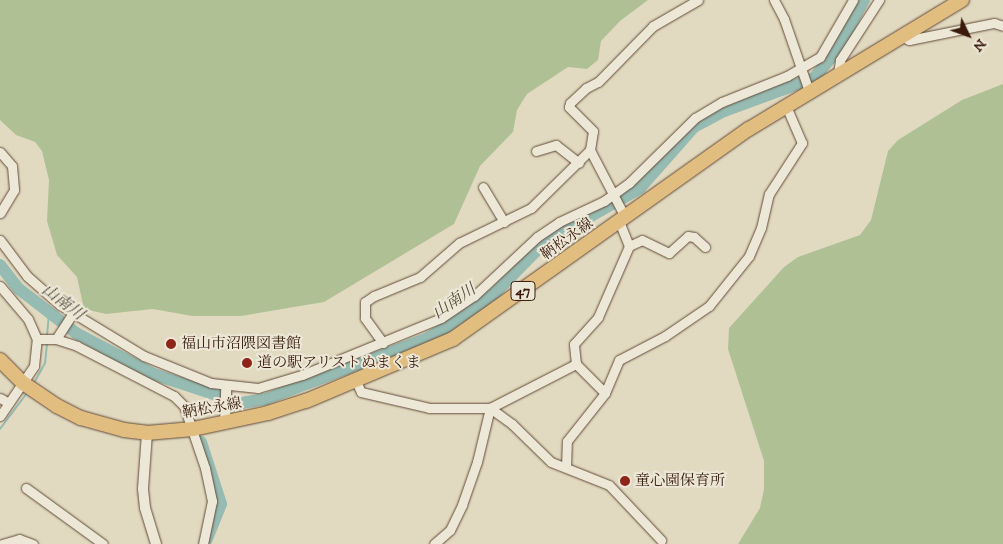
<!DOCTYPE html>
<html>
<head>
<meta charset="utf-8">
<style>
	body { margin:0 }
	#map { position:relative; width:1003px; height:544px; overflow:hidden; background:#e2dac0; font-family:"IM FELL DW Pica","Noto Serif JP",serif }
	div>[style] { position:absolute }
	.green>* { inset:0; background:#b0c095 }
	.stream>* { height:2px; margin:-1px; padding:0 1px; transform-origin:1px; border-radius:1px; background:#95bbb3 }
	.river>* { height:12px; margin:-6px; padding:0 6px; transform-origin:6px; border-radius:6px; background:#95bbb3 }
	.roads { filter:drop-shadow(0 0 1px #634a38) drop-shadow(0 0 1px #634a38) }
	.minor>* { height:9px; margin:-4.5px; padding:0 4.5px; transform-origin:4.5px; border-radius:4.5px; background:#ece7d6 }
	.tertiary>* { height:10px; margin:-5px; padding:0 5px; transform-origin:5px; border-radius:5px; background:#ece7d6 }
	.primary>* { height:14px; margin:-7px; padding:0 7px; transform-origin:7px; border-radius:7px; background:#e1bd80 }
	.dots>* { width:14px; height:14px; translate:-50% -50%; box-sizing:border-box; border:2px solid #ece7d6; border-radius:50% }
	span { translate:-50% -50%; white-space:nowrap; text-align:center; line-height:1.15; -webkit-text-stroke:4px #ece7d6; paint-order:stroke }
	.shield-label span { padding:1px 4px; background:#ece7d6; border:1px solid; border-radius:4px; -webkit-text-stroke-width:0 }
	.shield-label { font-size:14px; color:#391a0b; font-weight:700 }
	.street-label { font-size:15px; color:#391a0b }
	.poi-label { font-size:15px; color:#391a0b }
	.left { translate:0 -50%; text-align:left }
	.water-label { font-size:16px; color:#554a3d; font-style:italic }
	.north { position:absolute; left:943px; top:10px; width:50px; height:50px; -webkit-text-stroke:4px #ece7d6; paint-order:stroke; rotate:132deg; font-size:14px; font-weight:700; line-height:20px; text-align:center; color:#391a0b }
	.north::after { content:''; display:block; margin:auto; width:18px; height:22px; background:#391a0b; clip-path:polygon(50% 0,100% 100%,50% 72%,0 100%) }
</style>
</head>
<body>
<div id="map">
	<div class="green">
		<i style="clip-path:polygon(0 0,648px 0,620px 21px,601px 41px,598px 60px,587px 69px,568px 67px,527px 94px,517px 110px,513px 132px,480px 166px,454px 224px,324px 302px,241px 316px,192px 316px,153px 309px,106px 314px,84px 309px,77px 277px,57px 255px,47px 221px,49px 180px,42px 151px,35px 142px,16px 135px,0 120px)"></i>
		<i style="clip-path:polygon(1003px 84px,1003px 544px,738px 544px,760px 508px,764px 489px,764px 461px,728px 349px,729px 328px,784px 267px,798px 257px,860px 235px,871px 220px,888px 151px,898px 140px,962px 100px)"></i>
	</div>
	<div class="stream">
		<i style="left:47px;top:336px;width:24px;rotate:-85deg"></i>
		<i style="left:34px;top:383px;width:23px;rotate:-61deg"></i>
		<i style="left:45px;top:363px;width:20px;rotate:-84deg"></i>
		<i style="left:0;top:429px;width:45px;rotate:-53.1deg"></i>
	</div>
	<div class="river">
		<i style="left:0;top:265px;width:31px;rotate:52deg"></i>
		<i style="left:19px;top:289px;width:72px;rotate:37.7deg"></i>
		<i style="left:76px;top:333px;width:87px;rotate:28deg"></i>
		<i style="left:153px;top:374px;width:93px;rotate:18.2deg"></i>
		<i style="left:241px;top:403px;width:25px;rotate:-9deg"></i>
		<i style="left:266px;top:399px;width:171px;rotate:-20.6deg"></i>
		<i style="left:426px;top:339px;width:22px;rotate:-30deg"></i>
		<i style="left:445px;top:328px;width:60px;rotate:-34.8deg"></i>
		<i style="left:494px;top:294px;width:73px;rotate:-45.6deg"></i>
		<i style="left:545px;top:242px;width:109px;rotate:-29.6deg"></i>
		<i style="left:640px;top:188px;width:81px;rotate:-48.5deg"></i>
		<i style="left:694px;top:127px;width:34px;rotate:-28deg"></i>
		<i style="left:724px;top:111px;width:96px;rotate:-20.1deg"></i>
		<i style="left:814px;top:78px;width:33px;rotate:-50deg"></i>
		<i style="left:835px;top:53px;width:60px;rotate:-61.3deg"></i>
		<i style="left:201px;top:442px;width:65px;rotate:72.1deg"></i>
		<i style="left:221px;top:504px;width:38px;rotate:112deg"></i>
	</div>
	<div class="roads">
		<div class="minor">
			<i style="left:774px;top:0;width:21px;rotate:62deg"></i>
			<i style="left:784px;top:19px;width:76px;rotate:70.9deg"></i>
			<i style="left:901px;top:36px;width:9px;rotate:27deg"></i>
			<i style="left:909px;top:40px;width:87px;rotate:-11.3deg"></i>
			<i style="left:994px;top:23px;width:9px;rotate:18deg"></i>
			<i style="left:838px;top:74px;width:14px;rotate:-82deg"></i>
			<i style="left:840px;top:60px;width:72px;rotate:-57deg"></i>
			<i style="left:536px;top:151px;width:21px;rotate:-17deg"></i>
			<i style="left:556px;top:145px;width:29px;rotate:38deg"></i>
			<i style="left:0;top:152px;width:18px;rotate:49deg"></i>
			<i style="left:12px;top:166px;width:24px;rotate:85deg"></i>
			<i style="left:14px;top:190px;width:27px;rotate:121deg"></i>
			<i style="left:483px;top:187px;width:41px;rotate:59deg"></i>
			<i style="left:625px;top:217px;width:76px;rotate:-117.6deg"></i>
			<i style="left:590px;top:150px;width:19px;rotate:-81deg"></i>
			<i style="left:593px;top:131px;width:34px;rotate:-135deg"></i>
			<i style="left:569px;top:107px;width:4px;rotate:-76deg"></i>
			<i style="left:570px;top:103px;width:22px;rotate:-43deg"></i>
			<i style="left:586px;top:88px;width:13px;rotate:-27deg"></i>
			<i style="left:598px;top:82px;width:78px;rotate:-45.5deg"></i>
			<i style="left:653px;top:26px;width:52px;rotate:-30deg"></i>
			<i style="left:0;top:240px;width:45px;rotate:53.1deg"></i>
			<i style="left:27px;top:276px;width:44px;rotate:41.3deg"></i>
			<i style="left:60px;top:305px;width:98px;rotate:31.3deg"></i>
			<i style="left:144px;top:356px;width:72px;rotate:21.9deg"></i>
			<i style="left:211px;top:383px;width:47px;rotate:6.1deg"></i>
			<i style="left:258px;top:388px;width:46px;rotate:-16.5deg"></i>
			<i style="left:302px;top:375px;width:150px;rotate:-22.3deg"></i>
			<i style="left:441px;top:318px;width:40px;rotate:-34deg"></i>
			<i style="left:474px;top:296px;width:86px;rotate:-43.1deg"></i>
			<i style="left:537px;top:237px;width:27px;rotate:-34deg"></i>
			<i style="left:559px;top:222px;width:50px;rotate:-25deg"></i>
			<i style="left:604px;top:201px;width:31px;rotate:-36deg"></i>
			<i style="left:629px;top:183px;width:93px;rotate:-44.6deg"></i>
			<i style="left:695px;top:118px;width:31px;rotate:-31deg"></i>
			<i style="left:722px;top:102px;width:70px;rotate:-21.8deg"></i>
			<i style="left:787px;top:76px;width:38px;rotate:-30deg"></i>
			<i style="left:820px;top:57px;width:66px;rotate:-59.9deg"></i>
			<i style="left:629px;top:246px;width:14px;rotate:-25deg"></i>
			<i style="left:642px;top:240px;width:30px;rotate:26deg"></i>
			<i style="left:669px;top:253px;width:25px;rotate:-42deg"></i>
			<i style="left:688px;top:236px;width:6px;rotate:9deg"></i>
			<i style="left:694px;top:237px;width:15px;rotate:42deg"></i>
			<i style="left:0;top:286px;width:43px;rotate:49.7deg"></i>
			<i style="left:28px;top:319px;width:22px;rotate:66deg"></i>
			<i style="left:37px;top:339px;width:19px"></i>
			<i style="left:56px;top:339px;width:22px;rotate:18deg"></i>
			<i style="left:77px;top:346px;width:109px;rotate:27.3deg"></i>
			<i style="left:174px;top:396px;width:14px;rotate:45deg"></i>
			<i style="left:184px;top:406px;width:65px;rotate:71.3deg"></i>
			<i style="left:205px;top:468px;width:34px;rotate:78deg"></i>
			<i style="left:212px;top:501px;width:44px;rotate:101.8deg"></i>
			<i style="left:56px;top:339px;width:31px;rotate:-57deg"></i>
			<i style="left:383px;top:343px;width:31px;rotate:-126deg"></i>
			<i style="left:365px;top:318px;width:16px;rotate:-90deg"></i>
			<i style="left:365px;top:302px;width:11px;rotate:-34deg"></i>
			<i style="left:374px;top:296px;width:50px;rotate:-22.4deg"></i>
			<i style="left:420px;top:277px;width:52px;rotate:-41.1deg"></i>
			<i style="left:459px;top:243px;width:80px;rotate:-25.9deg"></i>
			<i style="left:531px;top:208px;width:83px;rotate:-44.5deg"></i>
			<i style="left:356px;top:381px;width:12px;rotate:66deg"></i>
			<i style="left:361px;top:392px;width:70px;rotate:13.2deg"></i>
			<i style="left:429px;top:408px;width:61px"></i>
			<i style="left:490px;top:408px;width:97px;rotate:-27.1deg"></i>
			<i style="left:605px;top:393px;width:41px;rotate:-135deg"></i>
			<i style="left:576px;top:364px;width:20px;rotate:-96deg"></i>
			<i style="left:574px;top:344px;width:36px;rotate:-48deg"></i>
			<i style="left:598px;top:317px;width:77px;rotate:-66.4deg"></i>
			<i style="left:629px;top:246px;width:27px;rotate:-112deg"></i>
			<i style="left:0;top:398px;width:10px;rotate:29deg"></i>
			<i style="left:0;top:416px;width:60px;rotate:-55.8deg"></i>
			<i style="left:34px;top:366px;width:27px;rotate:-84deg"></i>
			<i style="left:566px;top:467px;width:26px;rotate:-88deg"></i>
			<i style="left:567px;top:441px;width:61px;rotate:-51.6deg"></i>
			<i style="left:605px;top:393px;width:36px;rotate:-67deg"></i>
			<i style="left:619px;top:360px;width:52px;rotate:-27.6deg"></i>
			<i style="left:665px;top:336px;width:53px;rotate:-34.3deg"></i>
			<i style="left:709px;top:306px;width:64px;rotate:-51.3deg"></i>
			<i style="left:749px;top:256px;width:30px;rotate:-67deg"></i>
			<i style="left:761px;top:228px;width:35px;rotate:-77deg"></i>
			<i style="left:769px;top:194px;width:61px;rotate:-57.1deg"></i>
			<i style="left:802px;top:143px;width:40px;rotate:-113.4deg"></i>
			<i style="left:26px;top:488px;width:95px;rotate:36deg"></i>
			<i style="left:2px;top:544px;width:18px;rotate:-16deg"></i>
			<i style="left:19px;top:539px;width:15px;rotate:20deg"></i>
			<i style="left:434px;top:544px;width:21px;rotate:-41deg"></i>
			<i style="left:450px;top:530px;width:28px;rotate:-64deg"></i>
			<i style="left:462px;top:505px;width:46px;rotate:-70.8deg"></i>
			<i style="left:477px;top:462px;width:56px;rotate:-76.5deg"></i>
			<i style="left:490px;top:408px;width:27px;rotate:36deg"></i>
			<i style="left:512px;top:424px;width:54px;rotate:44.3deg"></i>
			<i style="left:551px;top:462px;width:62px;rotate:21.6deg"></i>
			<i style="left:609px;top:485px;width:76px;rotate:46.6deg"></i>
		</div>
		<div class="tertiary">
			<i style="left:225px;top:423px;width:36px;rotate:-88deg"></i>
			<i style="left:147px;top:433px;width:56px;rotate:94.1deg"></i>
			<i style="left:143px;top:489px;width:19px;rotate:84deg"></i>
			<i style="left:145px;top:508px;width:38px;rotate:73deg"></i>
		</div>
		<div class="primary">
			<i style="left:0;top:360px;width:33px;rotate:45deg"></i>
			<i style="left:23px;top:383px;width:41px;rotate:34.1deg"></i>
			<i style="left:57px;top:406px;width:27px;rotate:27deg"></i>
			<i style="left:81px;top:418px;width:45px;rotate:15.6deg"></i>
			<i style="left:124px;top:430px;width:23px;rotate:7deg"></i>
			<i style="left:147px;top:433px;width:46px;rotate:-5deg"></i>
			<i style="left:193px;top:429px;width:77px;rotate:-12deg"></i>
			<i style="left:268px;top:413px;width:40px;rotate:-18deg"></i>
			<i style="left:306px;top:401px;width:160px;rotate:-22.9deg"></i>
			<i style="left:453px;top:339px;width:363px;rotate:-35.4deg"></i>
			<i style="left:749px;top:129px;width:249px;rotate:-31.2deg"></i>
		</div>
	</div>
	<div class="dots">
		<i style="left:171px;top:344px;background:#8f2418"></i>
		<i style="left:247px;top:363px;background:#8f2418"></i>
		<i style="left:625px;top:481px;background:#8f2418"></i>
	</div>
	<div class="shield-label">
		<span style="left:523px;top:291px">47</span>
	</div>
	<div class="street-label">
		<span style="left:567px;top:239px;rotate:-36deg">鞆松永線</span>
		<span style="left:212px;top:408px;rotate:-10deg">鞆松永線</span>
	</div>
	<div class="poi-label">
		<span class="left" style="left:181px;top:344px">福山市沼隈図書館</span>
		<span class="left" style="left:257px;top:363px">道の駅アリストぬまくま</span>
		<span class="left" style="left:635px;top:481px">童心園保育所</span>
	</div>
	<div class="water-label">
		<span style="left:454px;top:301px;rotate:-34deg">山南川</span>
		<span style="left:63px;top:302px;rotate:37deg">山南川</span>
	</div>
	<div class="north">N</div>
</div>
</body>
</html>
